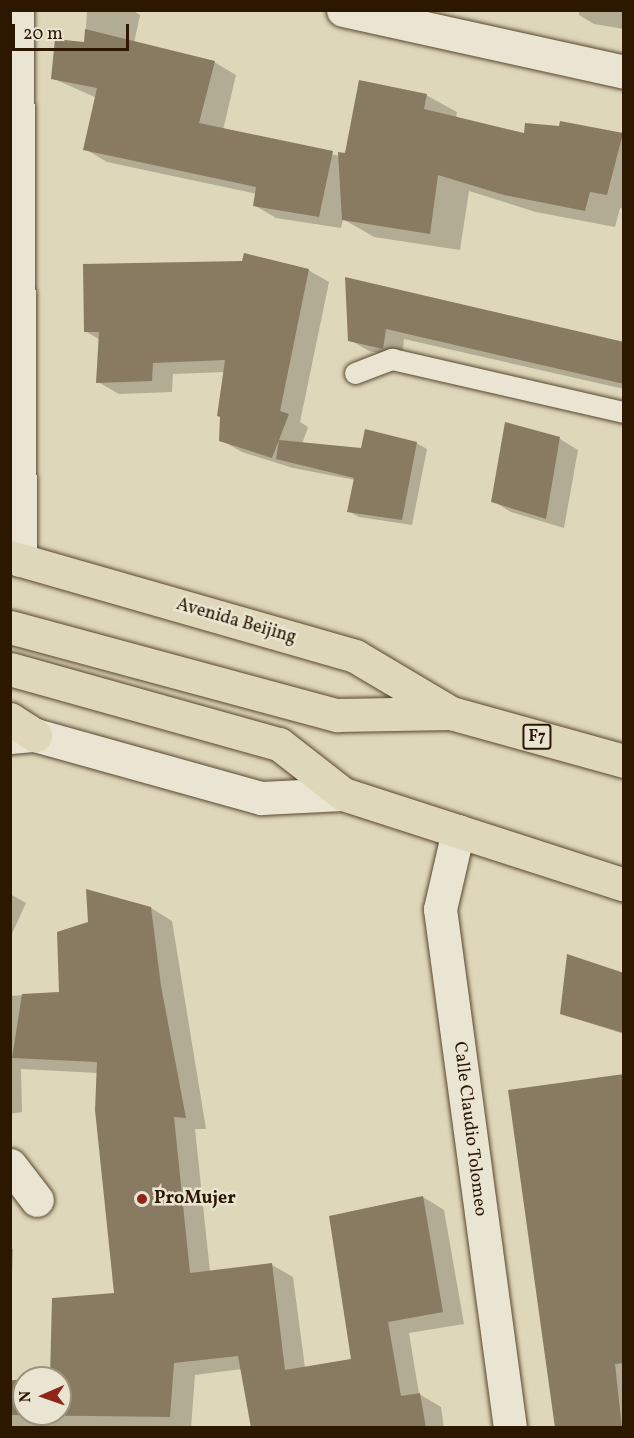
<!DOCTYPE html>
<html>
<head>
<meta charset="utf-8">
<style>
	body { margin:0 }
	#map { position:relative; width:634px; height:1438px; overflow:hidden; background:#dfd7ba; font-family:Vollkorn,serif }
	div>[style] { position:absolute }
	.shadow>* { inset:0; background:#0003 }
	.building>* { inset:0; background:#897b61 }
	.roads { filter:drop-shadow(0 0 2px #59472e) drop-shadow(0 0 2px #59472e) }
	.lane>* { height:21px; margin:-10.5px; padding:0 10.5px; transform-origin:10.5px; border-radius:10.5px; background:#eae5d2 }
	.street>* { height:33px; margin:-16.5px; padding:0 16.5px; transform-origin:16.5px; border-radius:16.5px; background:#eae5d2 }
	.secondary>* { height:33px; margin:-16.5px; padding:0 16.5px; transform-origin:16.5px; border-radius:16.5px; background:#eae5d2 }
	.primary>* { height:33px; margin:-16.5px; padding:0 16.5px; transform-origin:16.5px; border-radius:16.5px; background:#dfd7ba }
	.highway>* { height:33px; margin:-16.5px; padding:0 16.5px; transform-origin:16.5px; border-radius:16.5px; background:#dfd7ba }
	.dots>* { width:16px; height:16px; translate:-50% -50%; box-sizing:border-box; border:3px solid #eae5d2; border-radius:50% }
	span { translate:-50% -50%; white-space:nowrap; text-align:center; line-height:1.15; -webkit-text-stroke:5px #eae5d2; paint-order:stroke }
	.shield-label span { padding:2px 4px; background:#eae5d2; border:2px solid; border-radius:4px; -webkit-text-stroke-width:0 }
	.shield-label { font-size:16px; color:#2c1700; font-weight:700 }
	.street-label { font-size:18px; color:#2c1700 }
	.poi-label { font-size:18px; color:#2c1700; font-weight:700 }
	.left { translate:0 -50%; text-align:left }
	.frame { position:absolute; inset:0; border:12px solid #2c1700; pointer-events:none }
	.north { position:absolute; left:12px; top:1366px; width:60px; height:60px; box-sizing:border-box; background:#eae5d2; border:2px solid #9e937e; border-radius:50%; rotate:268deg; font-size:16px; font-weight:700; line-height:24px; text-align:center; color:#2c1700 }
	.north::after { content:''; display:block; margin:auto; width:21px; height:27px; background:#8f2418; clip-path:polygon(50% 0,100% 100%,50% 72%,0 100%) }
	.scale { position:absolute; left:12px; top:24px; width:117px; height:27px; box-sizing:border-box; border:3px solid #2c1700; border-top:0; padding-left:8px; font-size:18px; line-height:21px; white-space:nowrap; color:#2c1700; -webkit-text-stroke:4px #eae5d2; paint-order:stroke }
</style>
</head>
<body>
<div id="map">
	<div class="shadow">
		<i style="clip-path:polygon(87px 10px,132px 10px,140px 15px,134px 43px,214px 62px,236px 75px,223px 130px,340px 156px,426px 95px,457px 112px,456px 118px,525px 135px,622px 134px,624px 209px,620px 208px,615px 227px,536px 212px,469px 191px,460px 250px,374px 237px,343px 219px,341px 228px,276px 218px,254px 205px,257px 194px,107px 162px,85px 149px,97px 98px,52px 78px,85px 44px)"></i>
		<i style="clip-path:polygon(579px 10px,624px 10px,624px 29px,594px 24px,579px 15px)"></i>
		<i style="clip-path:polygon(308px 270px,329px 282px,300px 422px,308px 427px,302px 444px,362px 450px,416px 443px,427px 449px,412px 525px,359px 517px,348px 511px,355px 480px,293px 468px,242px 452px,221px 440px,225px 372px,173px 374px,172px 392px,119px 394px,98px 382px,100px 340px,85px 331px)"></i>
		<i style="clip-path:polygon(390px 291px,624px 343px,624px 389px,404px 339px,402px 358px,369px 351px,350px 340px)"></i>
		<i style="clip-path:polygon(560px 439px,578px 450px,564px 528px,511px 512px,493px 501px)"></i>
		<i style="clip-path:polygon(10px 894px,26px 903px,10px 938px)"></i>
		<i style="clip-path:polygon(151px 908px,172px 921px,206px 1129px,195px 1129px,210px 1272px,272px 1265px,293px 1277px,305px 1368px,353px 1360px,423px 1197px,444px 1210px,464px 1324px,409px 1333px,419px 1394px,441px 1407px,444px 1428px,253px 1428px,242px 1369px,195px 1375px,191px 1428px,10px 1427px,10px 1382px,24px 1382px,24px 1414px,60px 1414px,60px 1378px,51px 1378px,115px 1294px,98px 1073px,21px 1069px,22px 1112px,10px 1114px,10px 996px,60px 993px)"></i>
		<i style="clip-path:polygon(624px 975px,624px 1034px,561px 1014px)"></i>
		<i style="clip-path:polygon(624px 1076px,624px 1428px,556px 1428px)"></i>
		<i style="clip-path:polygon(10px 1248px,13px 1249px,10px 1324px)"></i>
	</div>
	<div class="building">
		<i style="clip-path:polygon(85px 29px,215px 61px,199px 123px,333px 151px,319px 217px,253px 206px,256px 187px,83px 150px,97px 88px,51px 79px,55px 39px,84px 42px)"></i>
		<i style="clip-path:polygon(359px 80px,427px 94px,424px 109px,524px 133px,525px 123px,559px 126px,560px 121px,623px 133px,607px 195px,590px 192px,585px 211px,504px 195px,438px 175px,430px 234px,342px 220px,338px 152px,345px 153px)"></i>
		<i style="clip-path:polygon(244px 253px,309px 269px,280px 411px,289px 414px,272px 458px,219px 441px,220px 417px,217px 416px,225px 360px,153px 363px,152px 381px,96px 383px,99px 332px,84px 332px,83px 264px,242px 261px)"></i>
		<i style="clip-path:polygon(345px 277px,624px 342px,624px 384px,386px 329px,383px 349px,348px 341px)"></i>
		<i style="clip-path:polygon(505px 422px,560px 437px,546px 519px,491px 502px)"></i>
		<i style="clip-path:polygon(365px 429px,417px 442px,402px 520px,347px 512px,354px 478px,276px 459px,279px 440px,361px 448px)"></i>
		<i style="clip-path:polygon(86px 889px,151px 907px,161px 986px,186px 1118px,174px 1117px,190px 1273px,272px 1263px,285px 1370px,351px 1359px,329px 1216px,423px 1196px,443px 1312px,388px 1322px,401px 1396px,420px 1393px,426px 1428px,251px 1428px,238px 1356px,174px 1363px,170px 1417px,10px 1415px,10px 1380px,24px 1380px,24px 1414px,60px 1414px,60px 1378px,50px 1378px,52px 1298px,114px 1293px,95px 1110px,97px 1062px,12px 1058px,22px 994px,59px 992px,57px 932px,88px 922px)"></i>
		<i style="clip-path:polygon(567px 954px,624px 973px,624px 1033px,560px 1014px)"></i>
		<i style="clip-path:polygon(624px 1074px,624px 1363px,615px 1364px,622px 1428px,555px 1428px,508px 1090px)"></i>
	</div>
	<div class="roads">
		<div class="lane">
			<i style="left:355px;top:373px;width:40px;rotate:-21deg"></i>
			<i style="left:392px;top:359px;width:238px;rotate:12.9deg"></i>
		</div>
		<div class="street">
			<i style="left:17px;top:10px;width:550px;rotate:89.69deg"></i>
			<i style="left:343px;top:10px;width:288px;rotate:12.4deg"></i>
			<i style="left:458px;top:831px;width:80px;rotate:103deg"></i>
			<i style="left:440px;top:909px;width:524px;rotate:82.32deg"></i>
			<i style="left:10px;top:1165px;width:44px;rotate:52.4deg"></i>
		</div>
		<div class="secondary">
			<i style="left:10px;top:737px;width:25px;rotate:-5deg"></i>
			<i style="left:35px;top:735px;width:235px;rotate:15.6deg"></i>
			<i style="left:261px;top:798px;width:82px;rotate:-2.8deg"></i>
		</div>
		<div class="primary">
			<i style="left:10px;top:627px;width:339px;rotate:15.1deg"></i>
			<i style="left:337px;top:715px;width:114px;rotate:-1deg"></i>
			<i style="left:10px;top:669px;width:279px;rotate:15.6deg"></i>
			<i style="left:279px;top:744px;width:81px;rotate:38deg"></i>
			<i style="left:343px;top:794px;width:295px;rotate:17.9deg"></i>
			<i style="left:10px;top:719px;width:30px;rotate:33deg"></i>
		</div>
		<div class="highway">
			<i style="left:10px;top:557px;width:359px;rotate:16deg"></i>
			<i style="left:355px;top:656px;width:112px;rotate:30.7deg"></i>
			<i style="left:451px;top:713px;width:180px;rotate:15.5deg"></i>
		</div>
	</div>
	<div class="dots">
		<i style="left:142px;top:1199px;background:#8f2418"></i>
	</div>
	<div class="shield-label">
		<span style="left:537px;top:737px">F7</span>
	</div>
	<div class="street-label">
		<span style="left:236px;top:622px;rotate:16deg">Avenida Beijing</span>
		<span style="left:469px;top:1129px;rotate:83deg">Calle Claudio Tolomeo</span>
	</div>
	<div class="poi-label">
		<span class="left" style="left:154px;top:1199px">ProMujer</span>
	</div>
	<div class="frame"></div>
	<div class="north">N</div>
	<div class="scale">20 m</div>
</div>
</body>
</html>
